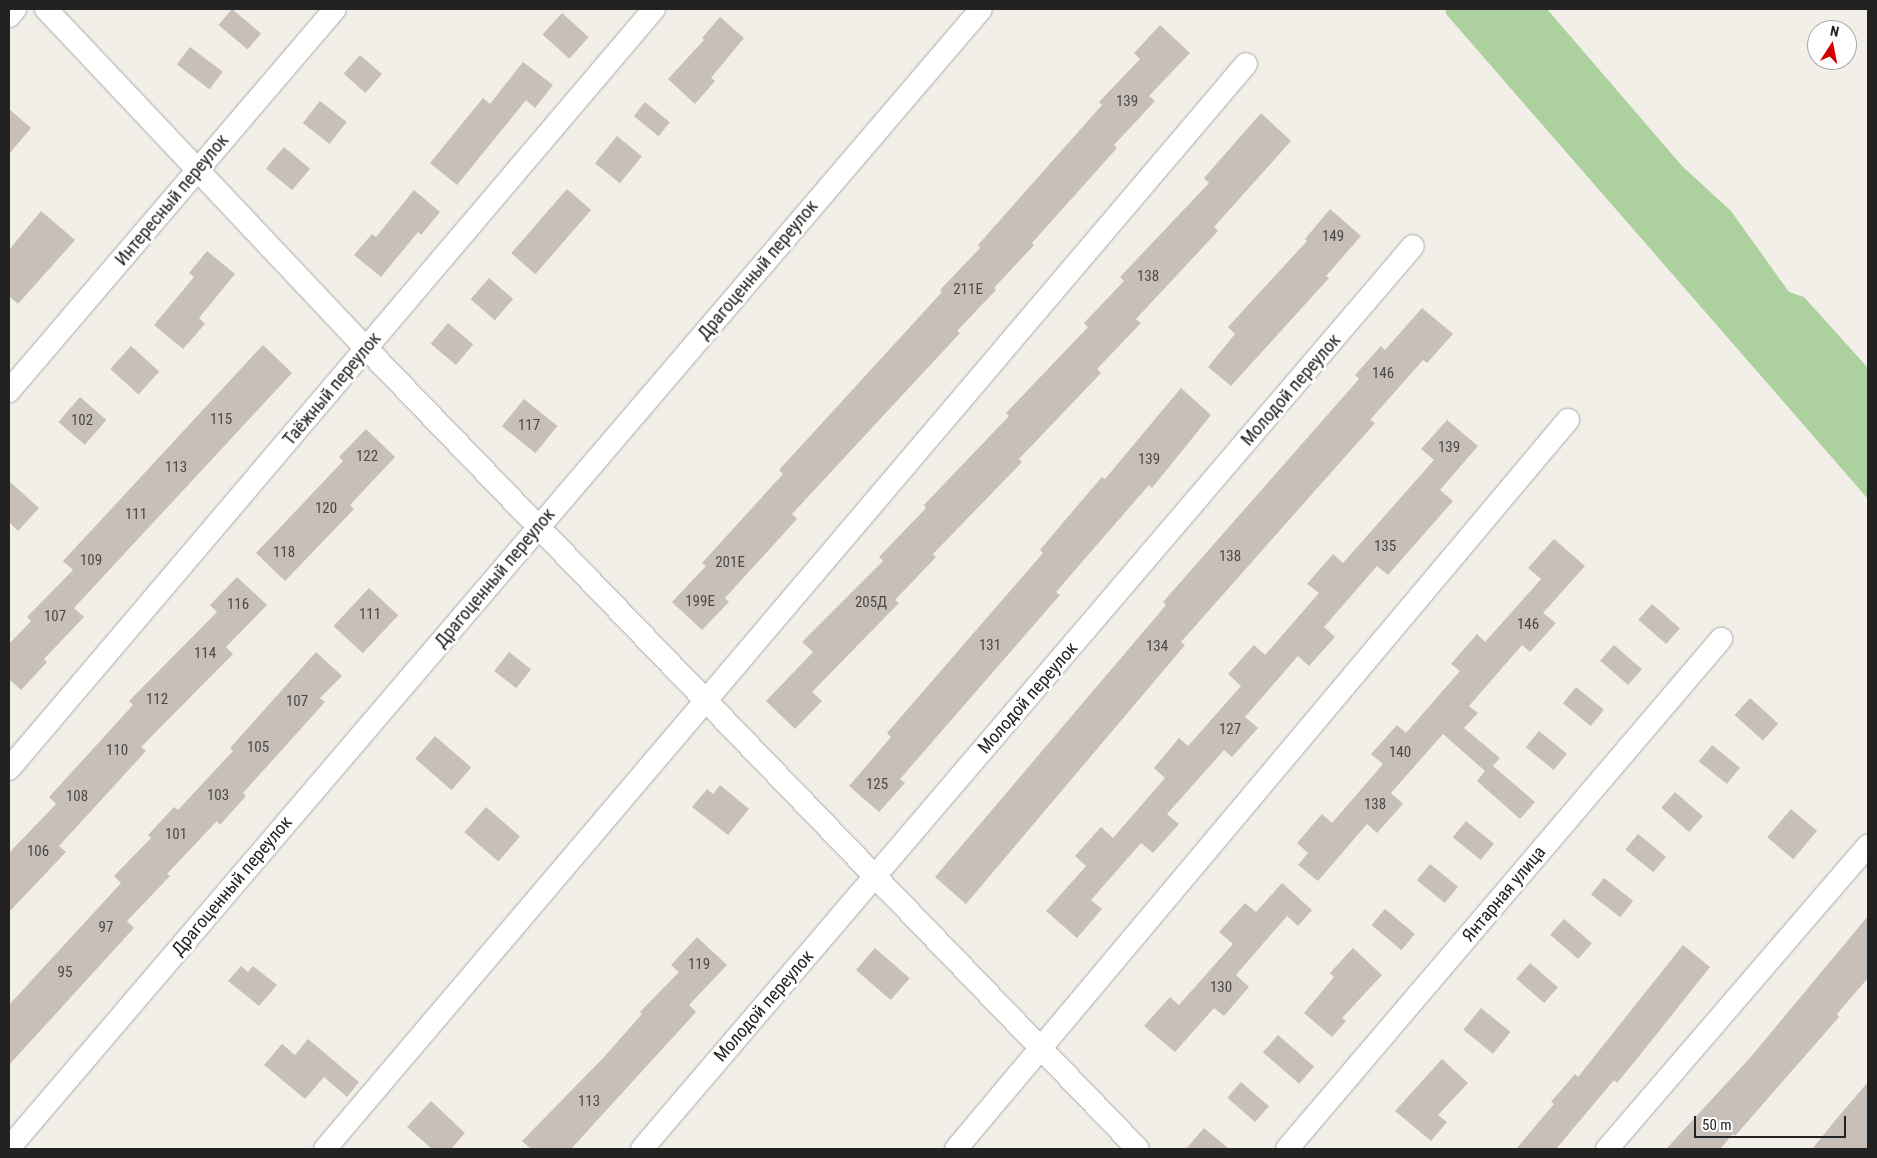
<!DOCTYPE html>
<html>
<head>
<meta charset="utf-8">
<style>
	body { margin:0 }
	#map { position:relative; width:1877px; height:1158px; overflow:hidden; background:#f2efe9; font-family:"Roboto Condensed",sans-serif }
	div>[style] { position:absolute }
	.forest>* { inset:0; background:#add19e }
	.building>* { inset:0; background:#c7bfb8; transform-origin:0 0 }
	.roads { filter:drop-shadow(0 0 1px #a9a9a9) drop-shadow(0 0 1px #a9a9a9) }
	.minor>* { height:22px; margin:-11px; padding:0 11px; transform-origin:11px; border-radius:11px; background:#fff }
	span { translate:-50% -50%; white-space:nowrap; text-align:center; line-height:1.15; -webkit-text-stroke:5px #fff; paint-order:stroke }
	.number-label { font-size:15px; color:#4b4948 }
	.number-label span { -webkit-text-stroke-width:0 }
	.street-label { font-size:18px; color:#222 }
	.frame { position:absolute; inset:0; border:10px solid #222; pointer-events:none }
	.north { position:absolute; left:1807px; top:20px; width:50px; height:50px; box-sizing:border-box; background:#fff; border:1px solid #a7a7a7; border-radius:50%; rotate:11deg; font-size:14px; font-weight:700; line-height:20px; text-align:center; color:#222 }
	.north::after { content:''; display:block; margin:auto; width:18px; height:22px; background:#d40000; clip-path:polygon(50% 0,100% 100%,50% 72%,0 100%) }
	.scale { position:absolute; left:1694px; top:1116px; width:152px; height:22px; box-sizing:border-box; border:2px solid #222; border-top:0; padding-left:6px; font-size:15px; line-height:18px; white-space:nowrap; color:#222; -webkit-text-stroke:4px #fff; paint-order:stroke }
</style>
</head>
<body>
<div id="map">
	<div class="forest">
		<i style="clip-path:polygon(1446px 9px,1547px 9px,1682px 166px,1731px 211px,1789px 292px,1804px 297px,1868px 368px,1868px 499px,1446px 14px)"></i>
	</div>
	<div class="building">
		<i style="left:232px;top:9px;width:38px;height:21px;rotate:40deg"></i>
		<i style="left:562px;top:13px;width:36px;height:29px;rotate:42deg"></i>
		<i style="clip-path:polygon(720px 17px,744px 38px,711px 78px,715px 81px,695px 104px,668px 79px,704px 40px,702px 38px)"></i>
		<i style="clip-path:polygon(1160px 25px,1190px 53px,1149px 96px,1155px 101px,1114px 145px,1117px 148px,1032px 243px,1034px 245px,994px 288px,996px 290px,957px 331px,960px 333px,792px 514px,797px 519px,725px 598px,729px 602px,702px 630px,672px 602px,706px 566px,702px 563px,783px 474px,779px 470px,942px 292px,940px 290px,980px 248px,978px 245px,1102px 105px,1099px 102px,1140px 59px,1134px 53px)"></i>
		<i style="left:190px;top:47px;width:41px;height:22px;rotate:37deg"></i>
		<i style="left:360px;top:55px;width:29px;height:25px;rotate:41deg"></i>
		<i style="clip-path:polygon(523px 62px,553px 85px,535px 108px,526px 100px,457px 185px,430px 163px,483px 98px,490px 104px)"></i>
		<i style="left:320px;top:101px;width:34px;height:28px;rotate:38deg"></i>
		<i style="left:645px;top:102px;width:32px;height:18px;rotate:39deg"></i>
		<i style="clip-path:polygon(9px 109px,31px 128px,9px 154px)"></i>
		<i style="clip-path:polygon(1261px 113px,1291px 141px,1214px 227px,1218px 231px,1136px 319px,1141px 323px,1097px 369px,1101px 373px,1019px 459px,1022px 462px,933px 554px,936px 557px,895px 600px,899px 603px,812px 692px,822px 701px,795px 729px,766px 701px,813px 652px,802px 642px,883px 561px,879px 557px,926px 508px,924px 505px,1009px 416px,1006px 413px,1088px 327px,1084px 323px,1124px 281px,1120px 277px,1209px 183px,1204px 178px)"></i>
		<i style="left:617px;top:136px;width:32px;height:35px;rotate:39deg"></i>
		<i style="left:284px;top:147px;width:34px;height:28px;rotate:40deg"></i>
		<i style="left:567px;top:189px;width:32px;height:85px;rotate:41deg"></i>
		<i style="clip-path:polygon(414px 190px,440px 212px,421px 235px,418px 232px,381px 277px,354px 255px,372px 234px,376px 237px)"></i>
		<i style="clip-path:polygon(1330px 209px,1361px 236px,1326px 276px,1329px 278px,1231px 386px,1208px 367px,1235px 334px,1228px 327px,1307px 241px,1305px 239px)"></i>
		<i style="clip-path:polygon(41px 211px,75px 240px,18px 304px,9px 296px,9px 250px)"></i>
		<i style="clip-path:polygon(207px 251px,235px 274px,199px 318px,205px 324px,183px 349px,154px 325px,194px 277px,189px 273px)"></i>
		<i style="left:489px;top:278px;width:32px;height:28px;rotate:41deg"></i>
		<i style="clip-path:polygon(1422px 308px,1453px 334px,1427px 363px,1423px 360px,1370px 420px,1375px 423px,1181px 642px,1185px 645px,966px 904px,935px 877px,1166px 605px,1163px 602px,1359px 379px,1355px 375px,1381px 346px,1385px 350px)"></i>
		<i style="left:448px;top:323px;width:33px;height:27px;rotate:40deg"></i>
		<i style="clip-path:polygon(263px 345px,292px 373px,74px 608px,84px 617px,44px 659px,47px 662px,21px 690px,9px 679px,9px 644px,31px 621px,27px 617px,73px 570px,63px 561px)"></i>
		<i style="left:131px;top:346px;width:38px;height:31px;rotate:42deg"></i>
		<i style="clip-path:polygon(1181px 388px,1211px 415px,1152px 488px,1149px 485px,1095px 547px,1056px 592px,1060px 595px,900px 779px,905px 783px,879px 812px,849px 786px,891px 737px,887px 733px,1043px 553px,1040px 550px,1077px 506px,1102px 477px,1105px 479px)"></i>
		<i style="left:80px;top:397px;width:35px;height:33px;rotate:41deg"></i>
		<i style="left:524px;top:399px;width:43px;height:35px;rotate:39deg"></i>
		<i style="clip-path:polygon(1447px 420px,1478px 446px,1440px 490px,1453px 501px,1388px 575px,1377px 566px,1324px 627px,1335px 637px,1309px 666px,1298px 656px,1245px 717px,1258px 728px,1232px 757px,1224px 750px,1167px 814px,1179px 824px,1153px 853px,1141px 843px,1091px 900px,1102px 909px,1077px 938px,1046px 911px,1086px 866px,1075px 856px,1101px 827px,1113px 838px,1165px 778px,1154px 768px,1179px 738px,1188px 746px,1241px 686px,1228px 674px,1254px 645px,1265px 655px,1319px 593px,1307px 584px,1333px 554px,1343px 563px,1434px 460px,1421px 449px)"></i>
		<i style="clip-path:polygon(366px 429px,395px 457px,350px 505px,354px 509px,285px 581px,256px 553px,343px 461px,339px 457px)"></i>
		<i style="clip-path:polygon(9px 481px,39px 508px,18px 531px,9px 522px)"></i>
		<i style="clip-path:polygon(1554px 539px,1585px 566px,1543px 613px,1556px 623px,1530px 652px,1522px 645px,1469px 706px,1478px 713px,1464px 728px,1500px 758px,1493px 766px,1535px 802px,1520px 819px,1477px 781px,1485px 771px,1443px 734px,1391px 793px,1403px 804px,1377px 833px,1367px 824px,1318px 881px,1298px 865px,1308px 853px,1297px 843px,1322px 814px,1332px 823px,1383px 764px,1371px 754px,1397px 725px,1406px 733px,1460px 671px,1451px 664px,1477px 634px,1485px 642px,1541px 579px,1528px 568px)"></i>
		<i style="clip-path:polygon(237px 577px,267px 605px,226px 647px,233px 654px,141px 747px,146px 751px,59px 846px,66px 852px,9px 912px,9px 853px,56px 804px,49px 797px,133px 705px,129px 701px,217px 612px,210px 605px)"></i>
		<i style="left:369px;top:588px;width:40px;height:52px;rotate:43deg"></i>
		<i style="left:1652px;top:604px;width:37px;height:21px;rotate:41deg"></i>
		<i style="left:1614px;top:645px;width:37px;height:21px;rotate:41deg"></i>
		<i style="clip-path:polygon(316px 652px,342px 676px,320px 698px,325px 702px,243px 793px,246px 796px,220px 825px,217px 821px,167px 874px,170px 876px,127px 921px,134px 928px,9px 1065px,9px 1005px,121px 883px,114px 876px,151px 838px,148px 835px,174px 807px,178px 810px,233px 751px,230px 748px)"></i>
		<i style="left:509px;top:652px;width:28px;height:24px;rotate:38deg"></i>
		<i style="left:1576px;top:687px;width:36px;height:21px;rotate:39deg"></i>
		<i style="left:1750px;top:698px;width:38px;height:23px;rotate:42deg"></i>
		<i style="left:1539px;top:731px;width:36px;height:21px;rotate:39deg"></i>
		<i style="left:435px;top:736px;width:48px;height:30px;rotate:41deg"></i>
		<i style="left:1712px;top:745px;width:36px;height:21px;rotate:39deg"></i>
		<i style="clip-path:polygon(720px 785px,749px 809px,728px 835px,692px 807px,707px 789px,713px 794px)"></i>
		<i style="left:1675px;top:792px;width:37px;height:21px;rotate:41deg"></i>
		<i style="left:486px;top:807px;width:45px;height:33px;rotate:41deg"></i>
		<i style="left:1791px;top:809px;width:34px;height:37px;rotate:40deg"></i>
		<i style="left:1466px;top:821px;width:36px;height:21px;rotate:39deg"></i>
		<i style="left:1638px;top:834px;width:36px;height:20px;rotate:39deg"></i>
		<i style="left:1430px;top:864px;width:36px;height:21px;rotate:39deg"></i>
		<i style="left:1604px;top:878px;width:37px;height:21px;rotate:38deg"></i>
		<i style="clip-path:polygon(1282px 883px,1312px 910px,1298px 926px,1287px 916px,1236px 975px,1249px 987px,1224px 1016px,1214px 1008px,1175px 1052px,1144px 1026px,1170px 997px,1179px 1005px,1233px 944px,1219px 932px,1245px 903px,1256px 912px)"></i>
		<i style="left:1385px;top:909px;width:39px;height:21px;rotate:40deg"></i>
		<i style="clip-path:polygon(1868px 916px,1868px 978px,1837px 1014px,1839px 1017px,1735px 1136px,1733px 1134px,1720px 1149px,1666px 1149px,1749px 1059px)"></i>
		<i style="left:1564px;top:919px;width:37px;height:21px;rotate:41deg"></i>
		<i style="clip-path:polygon(697px 937px,727px 965px,689px 1005px,696px 1012px,571px 1149px,531px 1149px,522px 1141px,604px 1057px,642px 1014px,640px 1012px,679px 972px,671px 965px)"></i>
		<i style="clip-path:polygon(1683px 945px,1710px 967px,1640px 1055px,1617px 1083px,1614px 1080px,1556px 1149px,1516px 1149px,1554px 1104px,1551px 1102px,1575px 1074px,1578px 1077px)"></i>
		<i style="left:875px;top:948px;width:46px;height:29px;rotate:41deg"></i>
		<i style="clip-path:polygon(1353px 948px,1382px 975px,1342px 1018px,1346px 1021px,1332px 1037px,1304px 1013px,1334px 977px,1330px 973px)"></i>
		<i style="left:1530px;top:963px;width:37px;height:21px;rotate:41deg"></i>
		<i style="clip-path:polygon(241px 966px,248px 972px,253px 966px,277px 985px,259px 1006px,228px 981px)"></i>
		<i style="left:1481px;top:1008px;width:38px;height:28px;rotate:39deg"></i>
		<i style="left:1278px;top:1035px;width:48px;height:23px;rotate:41deg"></i>
		<i style="clip-path:polygon(308px 1039px,359px 1082px,347px 1097px,324px 1077px,305px 1099px,264px 1065px,282px 1044px,295px 1055px)"></i>
		<i style="clip-path:polygon(1442px 1059px,1468px 1083px,1438px 1115px,1447px 1122px,1431px 1141px,1395px 1111px)"></i>
		<i style="left:1241px;top:1082px;width:37px;height:21px;rotate:41deg"></i>
		<i style="clip-path:polygon(1868px 1082px,1868px 1149px,1812px 1149px,1838px 1117px)"></i>
		<i style="clip-path:polygon(431px 1101px,465px 1133px,451px 1149px,432px 1149px,407px 1127px)"></i>
		<i style="clip-path:polygon(1204px 1128px,1229px 1149px,1186px 1149px)"></i>
	</div>
	<div class="roads">
		<div class="minor">
			<i style="left:46px;top:9px;width:466px;rotate:46.7deg"></i>
			<i style="left:366px;top:348px;width:1112px;rotate:46.06deg"></i>
			<i style="left:9px;top:16px;width:9px;rotate:-49deg"></i>
			<i style="left:9px;top:391px;width:502px;rotate:-49.52deg"></i>
			<i style="left:9px;top:769px;width:997px;rotate:-49.68deg"></i>
			<i style="left:9px;top:1148px;width:1497px;rotate:-49.52deg"></i>
			<i style="left:325px;top:1149px;width:1423px;rotate:-49.67deg"></i>
			<i style="left:642px;top:1149px;width:1187px;rotate:-49.51deg"></i>
			<i style="left:956px;top:1149px;width:952px;rotate:-49.99deg"></i>
			<i style="left:1287px;top:1149px;width:670px;rotate:-49.6deg"></i>
			<i style="left:1607px;top:1149px;width:400px;rotate:-49.3deg"></i>
		</div>
	</div>
	<div class="number-label">
		<span style="left:1127px;top:102px">139</span>
		<span style="left:1333px;top:237px">149</span>
		<span style="left:1148px;top:277px">138</span>
		<span style="left:968px;top:290px">211Е</span>
		<span style="left:1383px;top:374px">146</span>
		<span style="left:221px;top:420px">115</span>
		<span style="left:82px;top:421px">102</span>
		<span style="left:529px;top:426px">117</span>
		<span style="left:1449px;top:448px">139</span>
		<span style="left:367px;top:457px">122</span>
		<span style="left:1149px;top:460px">139</span>
		<span style="left:176px;top:468px">113</span>
		<span style="left:326px;top:509px">120</span>
		<span style="left:136px;top:515px">111</span>
		<span style="left:1385px;top:547px">135</span>
		<span style="left:284px;top:553px">118</span>
		<span style="left:1230px;top:557px">138</span>
		<span style="left:91px;top:561px">109</span>
		<span style="left:730px;top:563px">201Е</span>
		<span style="left:700px;top:602px">199Е</span>
		<span style="left:871px;top:603px">205Д</span>
		<span style="left:238px;top:605px">116</span>
		<span style="left:370px;top:615px">111</span>
		<span style="left:55px;top:617px">107</span>
		<span style="left:1528px;top:625px">146</span>
		<span style="left:990px;top:646px">131</span>
		<span style="left:1157px;top:647px">134</span>
		<span style="left:205px;top:654px">114</span>
		<span style="left:157px;top:700px">112</span>
		<span style="left:297px;top:702px">107</span>
		<span style="left:1230px;top:730px">127</span>
		<span style="left:258px;top:748px">105</span>
		<span style="left:117px;top:751px">110</span>
		<span style="left:1400px;top:753px">140</span>
		<span style="left:877px;top:785px">125</span>
		<span style="left:218px;top:796px">103</span>
		<span style="left:77px;top:797px">108</span>
		<span style="left:1375px;top:805px">138</span>
		<span style="left:176px;top:835px">101</span>
		<span style="left:38px;top:852px">106</span>
		<span style="left:106px;top:928px">97</span>
		<span style="left:699px;top:965px">119</span>
		<span style="left:65px;top:973px">95</span>
		<span style="left:1221px;top:988px">130</span>
		<span style="left:589px;top:1102px">113</span>
	</div>
	<div class="street-label">
		<span style="left:172px;top:200px;rotate:-50deg">Интересный переулок</span>
		<span style="left:758px;top:270px;rotate:-50deg">Драгоценный переулок</span>
		<span style="left:332px;top:389px;rotate:-50deg">Таёжный переулок</span>
		<span style="left:1291px;top:390px;rotate:-49deg">Молодой переулок</span>
		<span style="left:495px;top:578px;rotate:-50deg">Драгоценный переулок</span>
		<span style="left:1028px;top:698px;rotate:-49deg">Молодой переулок</span>
		<span style="left:232px;top:886px;rotate:-50deg">Драгоценный переулок</span>
		<span style="left:1504px;top:894px;rotate:-50deg">Янтарная улица</span>
		<span style="left:764px;top:1006px;rotate:-49deg">Молодой переулок</span>
	</div>
	<div class="frame"></div>
	<div class="north">N</div>
	<div class="scale">50 m</div>
</div>
</body>
</html>
